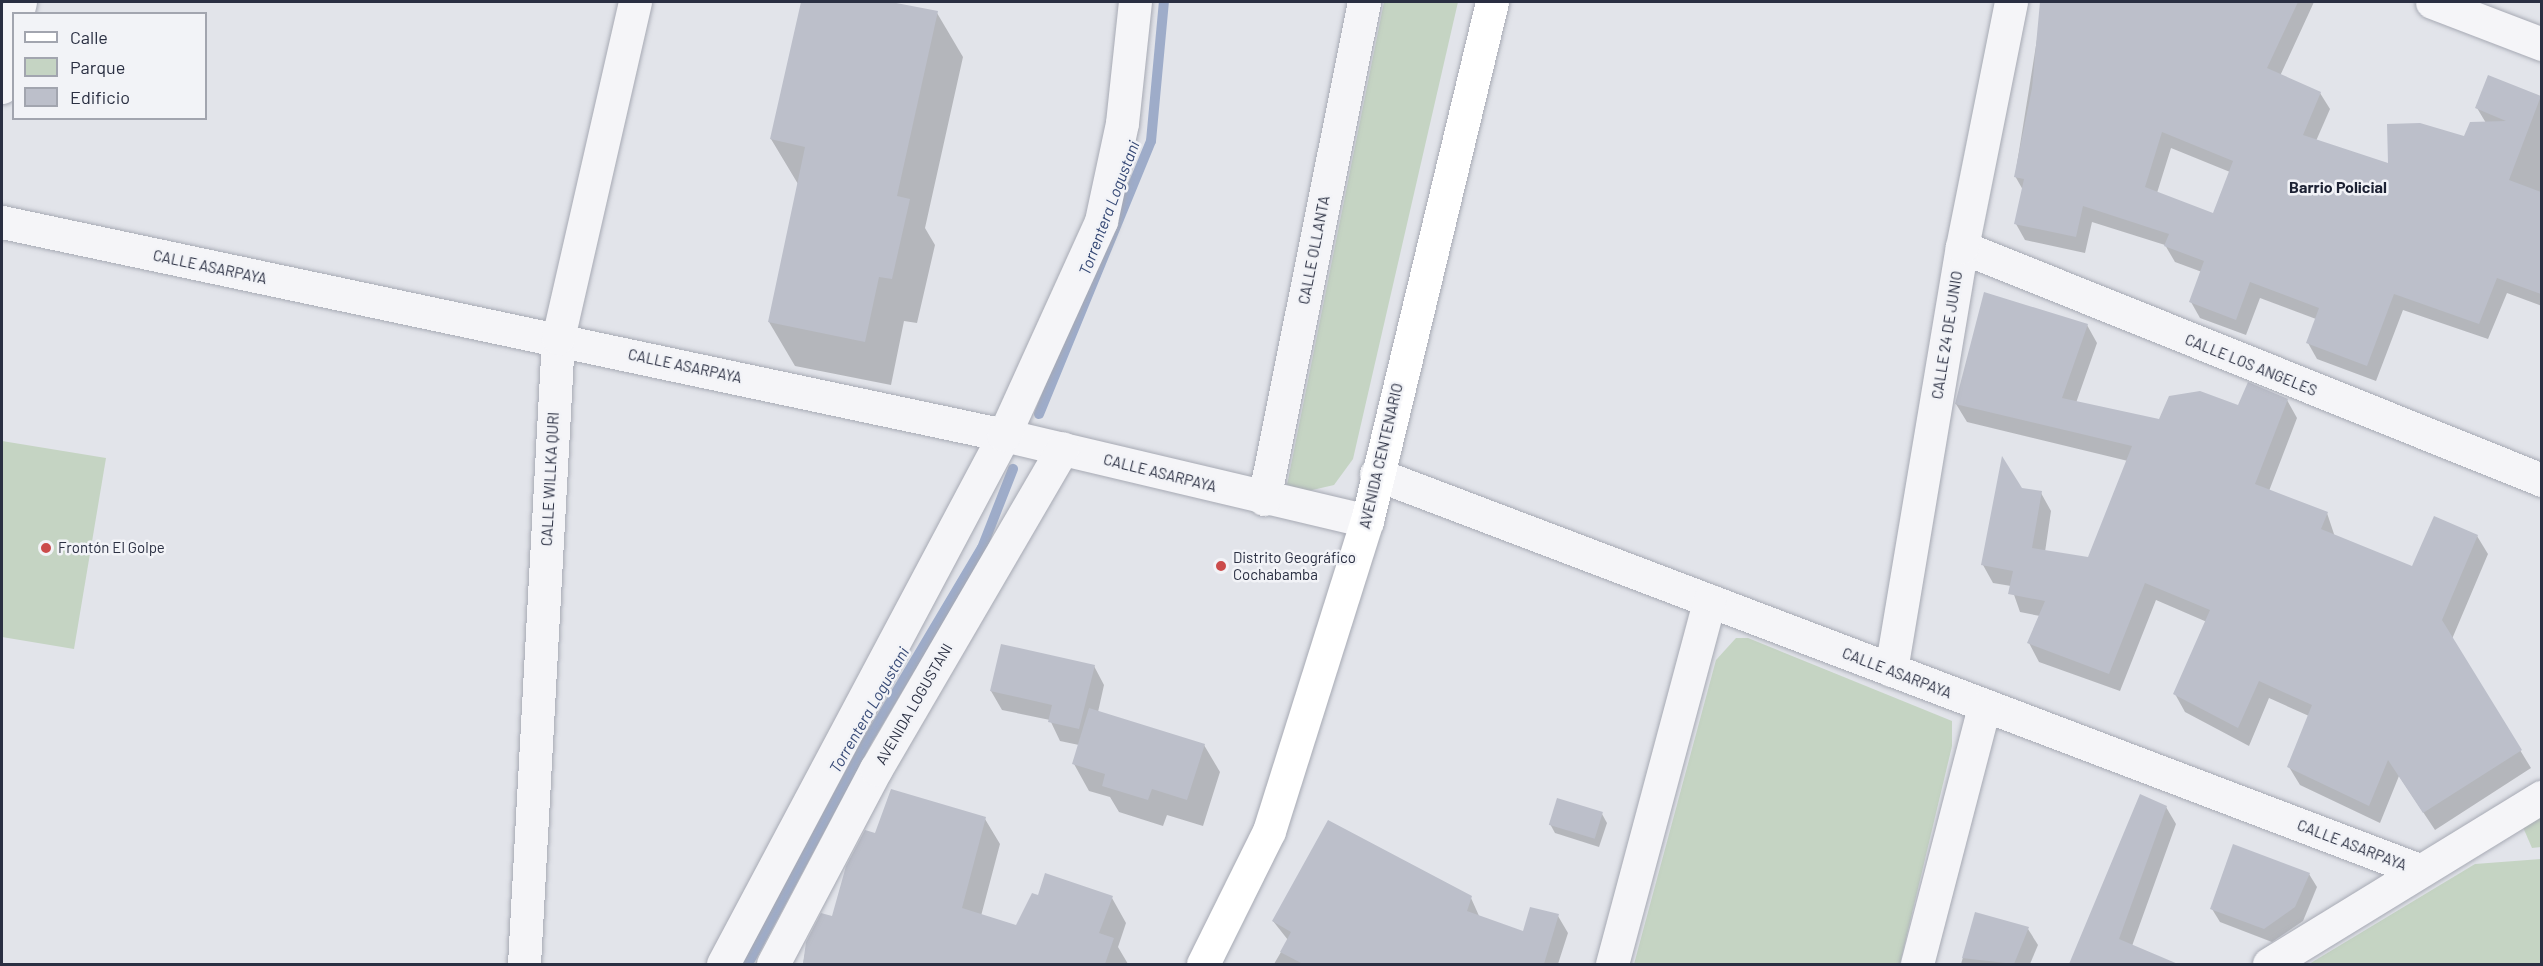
<!DOCTYPE html>
<html>
<head>
<meta charset="utf-8">
<style>
	body { margin:0 }
	#map { position:relative; width:2543px; height:966px; overflow:hidden; background:#e2e4ea; font-family:Barlow,sans-serif }
	div>[style] { position:absolute }
	.green>* { inset:0; background:#c5d4c3 }
	.shadow>* { inset:0; background:#0003 }
	.stream>* { height:10px; margin:-5px; padding:0 5px; transform-origin:5px; border-radius:5px; background:#9eacc9 }
	.building>* { inset:0; background:#bcbfca; transform-origin:0 0 }
	.roads { filter:drop-shadow(0 0 2px #a7aab4) drop-shadow(0 0 2px #a7aab4) }
	.street>* { height:33px; margin:-16.5px; padding:0 16.5px; transform-origin:16.5px; border-radius:16.5px; background:#f5f5f8 }
	.secondary>* { height:33px; margin:-16.5px; padding:0 16.5px; transform-origin:16.5px; border-radius:16.5px; background:#fff }
	.dots>* { width:16px; height:16px; translate:-50% -50%; box-sizing:border-box; border:3px solid #f2f3f7; border-radius:50% }
	span { translate:-50% -50%; white-space:nowrap; text-align:center; line-height:1.15; -webkit-text-stroke:5px #f2f3f7; paint-order:stroke }
	.street-label { font-size:15px; color:#2a2f42 }
	.poi-label { font-size:15px; color:#2a2f42 }
	.left { translate:0 -50%; text-align:left }
	.neighbourhood-label { font-size:16px; color:#1c2133; font-weight:700 }
	.water-label { font-size:16px; color:#354875; font-style:italic }
	.frame { position:absolute; inset:0; border:3px solid #2a2f42; pointer-events:none }
	.legend { position:absolute; left:12px; top:12px; width:195px; height:108px; box-sizing:border-box; background:#f2f3f7; border:2px solid #a2a5af; margin:0; padding:8px 10px; list-style:none; font-size:18px; color:#2a2f42 }
	.legend li { display:flex; align-items:center; gap:12px; height:30px }
	.legend b { width:30px; border:2px solid #a2a5af }
</style>
</head>
<body>
<div id="map">
	<div class="green">
		<i style="clip-path:polygon(1384px 2px,1458px 2px,1353px 459px,1334px 485px,1308px 491px,1287px 485px)"></i>
		<i style="clip-path:polygon(2px 441px,106px 458px,74px 649px,2px 637px)"></i>
		<i style="clip-path:polygon(1736px 638px,1748px 638px,1952px 721px,1952px 746px,1900px 964px,1634px 964px,1716px 660px)"></i>
		<i style="clip-path:polygon(2541px 814px,2541px 847px,2532px 848px,2522px 825px)"></i>
		<i style="clip-path:polygon(2541px 859px,2541px 964px,2309px 964px,2475px 864px)"></i>
	</div>
	<div class="shadow">
		<i style="clip-path:polygon(802px 2px,884px 2px,937px 13px,963px 57px,925px 228px,935px 245px,917px 323px,904px 321px,891px 385px,795px 366px,769px 322px,798px 184px,771px 139px)"></i>
		<i style="clip-path:polygon(evenodd,2043px 2px,2314px 2px,2280px 76px,2320px 93px,2330px 109px,2316px 141px,2389px 165px,2465px 138px,2486px 123px,2477px 108px,2489px 77px,2542px 97px,2542px 306px,2507px 293px,2488px 339px,2403px 310px,2376px 381px,2317px 359px,2308px 343px,2316px 319px,2260px 298px,2246px 335px,2200px 318px,2191px 302px,2202px 272px,2175px 262px,2165px 245px,2092px 222px,2085px 253px,2025px 240px,2016px 224px,2023px 190px,2015px 176px,2043px 2px,2171px 148px,2230px 172px,2214px 215px,2157px 193px,2171px 148px)"></i>
		<i style="clip-path:polygon(2087px 325px,2097px 343px,2076px 403px,2160px 421px,2287px 400px,2297px 418px,2269px 491px,2327px 513px,2335px 537px,2413px 568px,2477px 536px,2488px 554px,2452px 639px,2531px 768px,2435px 830px,2399px 776px,2380px 823px,2300px 785px,2289px 767px,2309px 716px,2269px 698px,2249px 746px,2185px 712px,2175px 694px,2207px 622px,2156px 600px,2120px 691px,2039px 662px,2029px 643px,2040px 616px,2020px 612px,2011px 586px,1993px 583px,1983px 565px,2021px 489px,2041px 493px,2051px 511px,2045px 552px,2089px 559px,2128px 461px,1967px 422px,1956px 404px)"></i>
		<i style="clip-path:polygon(1094px 666px,1104px 685px,1098px 712px,1204px 745px,1220px 772px,1203px 826px,1167px 815px,1163px 826px,1119px 812px,1110px 797px,1089px 791px,1074px 764px,1079px 745px,1060px 741px,1050px 720px,1002px 710px,991px 691px)"></i>
		<i style="clip-path:polygon(2140px 796px,2166px 807px,2176px 824px,2132px 946px,2174px 964px,2071px 964px)"></i>
		<i style="clip-path:polygon(1602px 814px,1607px 823px,1599px 847px,1555px 833px,1550px 824px)"></i>
		<i style="clip-path:polygon(985px 819px,1000px 844px,981px 916px,1017px 927px,1039px 897px,1112px 898px,1126px 923px,1118px 947px,1128px 964px,803px 964px,807px 943px,833px 917px,876px 835px)"></i>
		<i style="clip-path:polygon(2309px 874px,2317px 887px,2303px 921px,2272px 942px,2220px 922px,2212px 909px)"></i>
		<i style="clip-path:polygon(1471px 898px,1480px 918px,1524px 933px,1558px 916px,1568px 933px,1558px 964px,1274px 964px,1288px 940px,1273px 921px)"></i>
		<i style="clip-path:polygon(1976px 913px,2028px 929px,2038px 945px,2030px 964px,1961px 964px)"></i>
	</div>
	<div class="stream">
		<i style="left:1039px;top:414px;width:295px;rotate:-67.7deg"></i>
		<i style="left:1151px;top:141px;width:140px;rotate:-84.7deg"></i>
		<i style="left:748px;top:964px;width:251px;rotate:-61.9deg"></i>
		<i style="left:866px;top:743px;width:227px;rotate:-59.3deg"></i>
		<i style="left:982px;top:548px;width:85px;rotate:-68.6deg"></i>
	</div>
	<div class="building">
		<i style="clip-path:polygon(801px 2px,891px 2px,938px 11px,897px 196px,910px 199px,892px 279px,879px 277px,865px 342px,768px 322px,805px 147px,770px 139px)"></i>
		<i style="clip-path:polygon(evenodd,2040px 2px,2298px 2px,2267px 68px,2321px 92px,2303px 135px,2388px 163px,2387px 124px,2420px 123px,2464px 136px,2470px 122px,2506px 121px,2475px 108px,2488px 75px,2541px 96px,2509px 180px,2541px 192px,2541px 294px,2497px 278px,2479px 324px,2394px 294px,2367px 366px,2306px 343px,2319px 308px,2250px 282px,2236px 320px,2189px 302px,2204px 261px,2164px 246px,2169px 234px,2083px 206px,2076px 237px,2014px 224px,2024px 179px,2014px 177px,2032px 88px,2040px 2px,2162px 132px,2233px 161px,2213px 213px,2145px 187px,2162px 132px)"></i>
		<i style="clip-path:polygon(1984px 292px,2088px 324px,2062px 398px,2159px 419px,2169px 396px,2200px 391px,2238px 405px,2248px 382px,2288px 399px,2255px 484px,2328px 512px,2321px 529px,2412px 566px,2434px 516px,2478px 535px,2442px 620px,2522px 750px,2423px 813px,2388px 760px,2369px 806px,2287px 767px,2312px 705px,2259px 681px,2238px 728px,2173px 694px,2210px 610px,2145px 583px,2109px 674px,2027px 643px,2045px 601px,2008px 594px,2013px 571px,1981px 565px,2002px 456px,2022px 488px,2042px 491px,2032px 548px,2088px 557px,2132px 446px,1955px 404px)"></i>
		<i style="clip-path:polygon(1001px 644px,1095px 665px,1079px 729px,1048px 722px,1052px 705px,990px 691px)"></i>
		<i style="clip-path:polygon(1089px 708px,1205px 744px,1187px 800px,1152px 789px,1148px 800px,1102px 786px,1105px 774px,1072px 764px)"></i>
		<i style="clip-path:polygon(891px 789px,986px 817px,962px 908px,1016px 925px,1032px 893px,1038px 895px,1045px 873px,1113px 896px,1099px 933px,1114px 938px,1105px 964px,803px 964px,806px 942px,821px 913px,832px 916px,846px 866px,865px 830px,875px 833px)"></i>
		<i style="clip-path:polygon(2140px 794px,2167px 806px,2119px 939px,2178px 964px,2069px 964px)"></i>
		<i style="left:1557px;top:798px;width:48px;height:28px;rotate:17deg"></i>
		<i style="clip-path:polygon(1328px 820px,1472px 896px,1467px 911px,1523px 931px,1530px 907px,1559px 914px,1544px 964px,1303px 964px,1280px 952px,1291px 932px,1272px 921px)"></i>
		<i style="clip-path:polygon(2233px 844px,2310px 873px,2295px 907px,2264px 929px,2210px 909px)"></i>
		<i style="clip-path:polygon(1975px 912px,2029px 927px,2014px 964px,1962px 958px)"></i>
	</div>
	<div class="roads">
		<div class="street">
			<i style="left:2432px;top:2px;width:118px;rotate:20.9deg"></i>
			<i style="left:17px;top:14px;width:12px;rotate:-76deg"></i>
			<i style="left:2px;top:87px;width:58px;rotate:-78.1deg"></i>
			<i style="left:2px;top:222px;width:1024px;rotate:12deg"></i>
			<i style="left:1004px;top:435px;width:373px;rotate:13.3deg"></i>
			<i style="left:1962px;top:247px;width:625px;rotate:21.89deg"></i>
			<i style="left:1376px;top:474px;width:1116px;rotate:20.79deg"></i>
			<i style="left:1264px;top:499px;width:507px;rotate:-78.62deg"></i>
			<i style="left:1891px;top:670px;width:429px;rotate:-80.5deg"></i>
			<i style="left:1962px;top:247px;width:250px;rotate:-78.7deg"></i>
			<i style="left:524px;top:964px;width:627px;rotate:-86.89deg"></i>
			<i style="left:558px;top:338px;width:345px;rotate:-77.1deg"></i>
			<i style="left:723px;top:964px;width:599px;rotate:-62.02deg"></i>
			<i style="left:1004px;top:435px;width:235px;rotate:-65.6deg"></i>
			<i style="left:1101px;top:221px;width:100px;rotate:-77.9deg"></i>
			<i style="left:1122px;top:123px;width:122px;rotate:-83.9deg"></i>
			<i style="left:773px;top:964px;width:221px;rotate:-62.2deg"></i>
			<i style="left:876px;top:769px;width:371px;rotate:-59.8deg"></i>
			<i style="left:1612px;top:964px;width:376px;rotate:-75deg"></i>
			<i style="left:1917px;top:964px;width:266px;rotate:-75.4deg"></i>
			<i style="left:2269px;top:964px;width:320px;rotate:-31.5deg"></i>
		</div>
		<div class="secondary">
			<i style="left:1203px;top:964px;width:148px;rotate:-63.6deg"></i>
			<i style="left:1269px;top:831px;width:325px;rotate:-72.5deg"></i>
			<i style="left:1367px;top:521px;width:534px;rotate:-76.46deg"></i>
		</div>
	</div>
	<div class="dots">
		<i style="left:46px;top:548px;background:#cb4b4b"></i>
		<i style="left:1221px;top:566px;background:#cb4b4b"></i>
	</div>
	<div class="street-label">
		<span style="left:1314px;top:250px;rotate:-79deg">CALLE OLLANTA</span>
		<span style="left:210px;top:267px;rotate:12deg">CALLE ASARPAYA</span>
		<span style="left:1947px;top:335px;rotate:-81deg">CALLE 24 DE JUNIO</span>
		<span style="left:2251px;top:365px;rotate:22deg">CALLE LOS ANGELES</span>
		<span style="left:685px;top:366px;rotate:12deg">CALLE ASARPAYA</span>
		<span style="left:1381px;top:456px;rotate:-77deg">AVENIDA CENTENARIO</span>
		<span style="left:1160px;top:473px;rotate:14deg">CALLE ASARPAYA</span>
		<span style="left:550px;top:479px;rotate:-87deg">CALLE WILLKA QURI</span>
		<span style="left:1897px;top:673px;rotate:21deg">CALLE ASARPAYA</span>
		<span style="left:914px;top:704px;rotate:-60deg">AVENIDA LOGUSTANI</span>
		<span style="left:2352px;top:845px;rotate:21deg">CALLE ASARPAYA</span>
	</div>
	<div class="poi-label">
		<span class="left" style="left:58px;top:548px">Frontón El Golpe</span>
		<span class="left" style="left:1233px;top:566px">Distrito Geográfico<br>Cochabamba</span>
	</div>
	<div class="neighbourhood-label">
		<span style="left:2338px;top:187px">Barrio Policial</span>
	</div>
	<div class="water-label">
		<span style="left:1109px;top:208px;rotate:-69deg">Torrentera Logustani</span>
		<span style="left:869px;top:710px;rotate:-60deg">Torrentera Logustani</span>
	</div>
	<div class="frame"></div>
	<ul class="legend">
	<li><b style="height:8px;background:#fff"></b>Calle</li>
	<li><b style="height:16px;background:#c5d4c3"></b>Parque</li>
	<li><b style="height:16px;background:#bcbfca"></b>Edificio</li>
	</ul>
</div>
</body>
</html>
